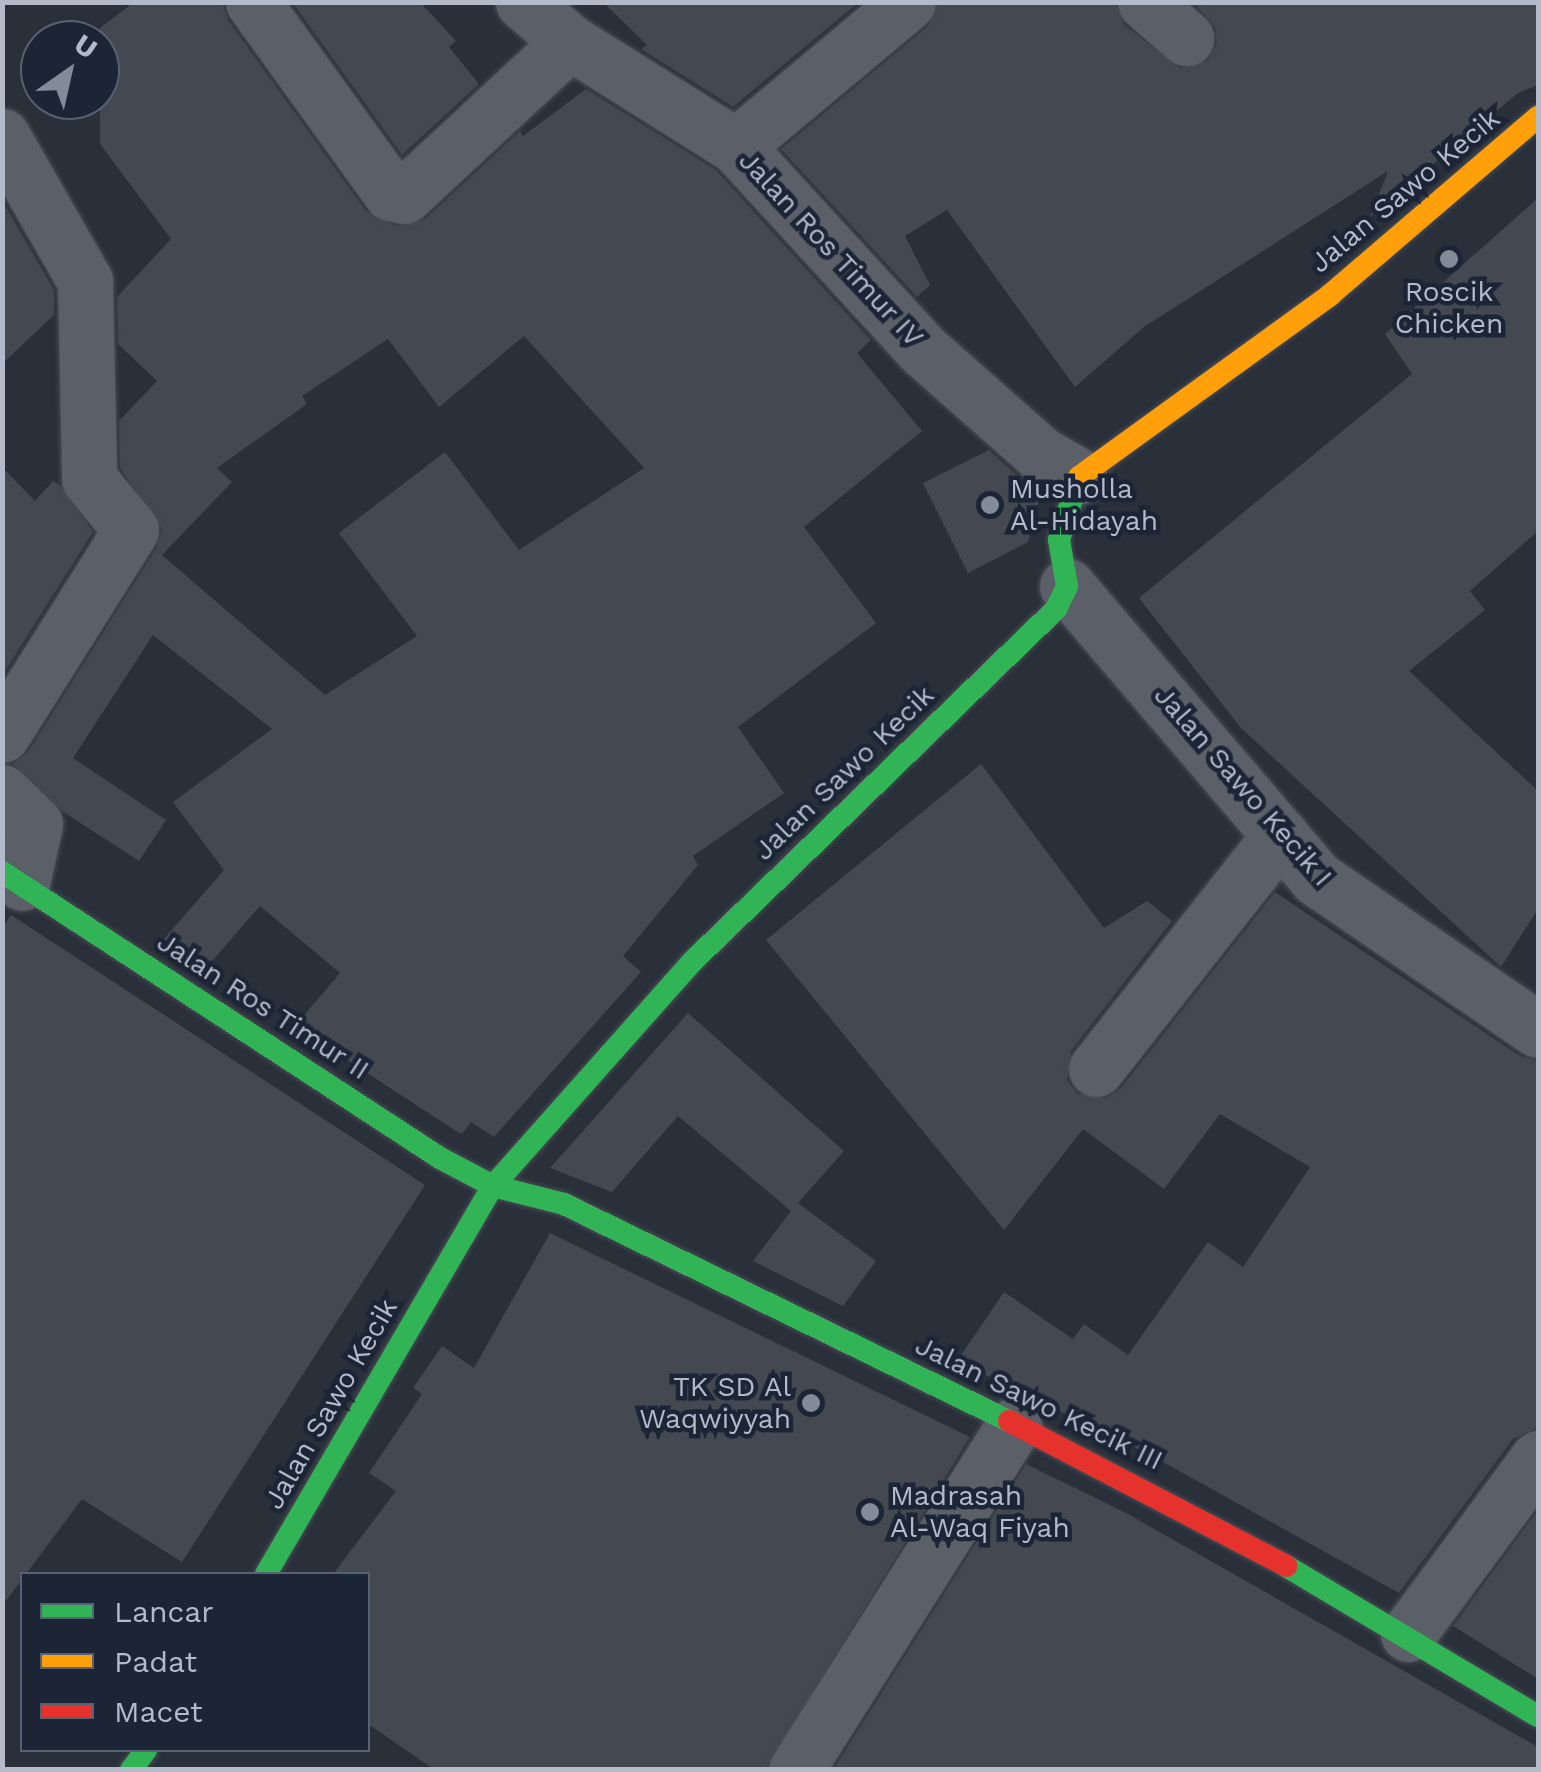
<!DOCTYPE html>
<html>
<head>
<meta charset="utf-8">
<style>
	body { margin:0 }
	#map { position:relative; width:1541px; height:1772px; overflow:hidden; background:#2a303a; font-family:"Work Sans",sans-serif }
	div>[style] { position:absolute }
	.building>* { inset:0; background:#434851 }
	.roads { filter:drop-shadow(0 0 2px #484c54) drop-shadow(0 0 2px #484c54) }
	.street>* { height:55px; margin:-27.5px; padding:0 27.5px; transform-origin:27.5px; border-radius:27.5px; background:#5a5f68 }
	.fast>* { height:22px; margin:-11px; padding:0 11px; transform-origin:11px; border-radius:11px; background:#30b455 }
	.slow>* { height:22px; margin:-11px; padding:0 11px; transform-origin:11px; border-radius:11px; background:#ff9f0a }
	.jam>* { height:22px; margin:-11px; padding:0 11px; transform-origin:11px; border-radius:11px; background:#e5322d }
	.dots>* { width:28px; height:28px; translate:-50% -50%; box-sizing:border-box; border:5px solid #1c2536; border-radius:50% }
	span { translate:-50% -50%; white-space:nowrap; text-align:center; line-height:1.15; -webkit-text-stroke:9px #1c2536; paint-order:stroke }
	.street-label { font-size:28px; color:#b3bbcb }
	.poi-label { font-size:28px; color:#b3bbcb }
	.left { translate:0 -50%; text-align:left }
	.right { translate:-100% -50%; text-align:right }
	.frame { position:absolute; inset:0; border:5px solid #b3bbcb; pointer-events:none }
	.legend { position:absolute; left:20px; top:1572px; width:350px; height:180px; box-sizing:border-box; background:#1c2536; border:2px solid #586172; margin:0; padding:12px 18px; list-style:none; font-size:30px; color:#b3bbcb }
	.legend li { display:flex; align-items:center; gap:20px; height:50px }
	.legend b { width:50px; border:2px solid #586172 }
	.north { position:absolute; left:20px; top:20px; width:100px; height:100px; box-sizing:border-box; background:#1c2536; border:2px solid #586172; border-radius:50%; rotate:34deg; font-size:28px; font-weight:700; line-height:40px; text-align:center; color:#b3bbcb }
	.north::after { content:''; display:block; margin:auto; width:35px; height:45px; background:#838a98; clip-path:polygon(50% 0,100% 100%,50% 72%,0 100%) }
</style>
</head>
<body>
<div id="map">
	<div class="building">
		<i style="clip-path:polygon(evenodd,134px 2px,222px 2px,228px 20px,366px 211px,397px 226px,425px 219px,520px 131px,523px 136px,586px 89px,716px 170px,871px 340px,857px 353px,922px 431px,804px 527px,876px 623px,738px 727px,784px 793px,693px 856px,698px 865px,623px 956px,641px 972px,494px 1137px,471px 1122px,462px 1134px,456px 1131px,295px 1026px,340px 973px,260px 906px,206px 968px,163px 940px,224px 870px,173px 802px,272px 729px,153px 635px,73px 758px,166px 820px,139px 861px,62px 811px,13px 764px,28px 752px,157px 547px,162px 529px,120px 468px,119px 421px,157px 381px,118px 344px,117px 297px,171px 239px,100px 144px,100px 28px,134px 2px,524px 336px,644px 468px,519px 550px,445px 452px,339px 533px,417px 636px,325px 695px,162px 555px,232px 482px,217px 468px,307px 404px,302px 396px,388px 339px,439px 407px,524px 336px)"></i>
		<i style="clip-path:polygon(292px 2px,420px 2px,456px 41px,449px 47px,479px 84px,402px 155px)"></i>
		<i style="clip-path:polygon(603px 2px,859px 2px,733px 107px,641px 49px,647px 45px)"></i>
		<i style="clip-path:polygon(938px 2px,1115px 2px,1124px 25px,1181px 69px,1209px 59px,1217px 43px,1215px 27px,1193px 2px,1538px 2px,1538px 85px,1518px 93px,1370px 217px,1388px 171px,1144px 327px,1075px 387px,947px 210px,905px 236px,930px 285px,917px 297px,781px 149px,928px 26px)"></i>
		<i style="clip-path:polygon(1538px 198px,1538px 531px,1470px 591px,1485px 610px,1409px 671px,1538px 791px,1538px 909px,1501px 967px,1241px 728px,1139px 598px,1412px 374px,1385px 334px)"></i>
		<i style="clip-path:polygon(2px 200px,54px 290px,54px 315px,2px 364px)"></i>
		<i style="clip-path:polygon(989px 450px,1040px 496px,1028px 542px,968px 573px,923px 483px)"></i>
		<i style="clip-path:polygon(2px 467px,35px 501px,53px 481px,60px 485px,93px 532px,2px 676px)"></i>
		<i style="clip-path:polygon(981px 764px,1104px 928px,1147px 901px,1172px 921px,1071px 1051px,1067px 1080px,1078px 1094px,1107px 1098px,1121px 1088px,1275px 892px,1520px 1056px,1538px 1061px,1538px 1427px,1513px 1439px,1399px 1593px,1156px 1458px,957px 1361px,1004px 1292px,1073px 1339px,1084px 1324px,1128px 1355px,1208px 1242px,1243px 1267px,1310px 1167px,1220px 1114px,1164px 1189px,1083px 1129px,1004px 1230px,766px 940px)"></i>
		<i style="clip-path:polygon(11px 915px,425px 1185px,182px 1562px,82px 1499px,2px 1606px,2px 928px)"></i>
		<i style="clip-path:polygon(688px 1013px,844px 1151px,798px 1203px,876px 1261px,843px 1306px,753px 1261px,791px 1211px,678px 1116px,612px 1192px,550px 1168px)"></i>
		<i style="clip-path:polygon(550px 1233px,970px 1437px,765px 1770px,435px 1770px,368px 1724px,368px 1574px,333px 1574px,396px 1491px,369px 1473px,422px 1394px,413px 1388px,442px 1346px,474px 1368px)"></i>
		<i style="clip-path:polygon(1026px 1464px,1128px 1514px,1538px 1747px,1538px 1770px,833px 1770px)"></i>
		<i style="clip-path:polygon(1538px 1510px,1538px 1679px,1453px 1626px)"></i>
	</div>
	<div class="roads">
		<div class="street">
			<i style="left:253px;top:2px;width:236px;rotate:54.2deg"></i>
			<i style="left:391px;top:193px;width:13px;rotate:13deg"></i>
			<i style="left:404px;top:196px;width:226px;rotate:-42.9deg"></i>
			<i style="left:523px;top:2px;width:62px;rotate:40.4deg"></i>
			<i style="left:570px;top:42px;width:196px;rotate:32.1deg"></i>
			<i style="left:736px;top:146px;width:275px;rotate:47.5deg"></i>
			<i style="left:922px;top:349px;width:160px;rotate:41.5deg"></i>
			<i style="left:1042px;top:455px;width:43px;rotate:29.6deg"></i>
			<i style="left:1145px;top:2px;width:55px;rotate:41.3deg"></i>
			<i style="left:2px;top:136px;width:167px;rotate:60.2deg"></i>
			<i style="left:85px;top:281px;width:198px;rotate:88.8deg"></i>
			<i style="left:89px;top:479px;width:66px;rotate:50.5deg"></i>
			<i style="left:131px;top:530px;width:242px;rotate:122.2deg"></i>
			<i style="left:736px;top:146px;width:224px;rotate:-39.9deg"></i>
			<i style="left:1067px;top:586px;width:384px;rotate:49.5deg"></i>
			<i style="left:1316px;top:878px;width:269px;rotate:34.4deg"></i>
			<i style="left:2px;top:792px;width:46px;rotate:44.1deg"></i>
			<i style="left:35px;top:824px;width:60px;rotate:102.4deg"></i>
			<i style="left:1096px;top:1069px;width:298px;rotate:-51.8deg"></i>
			<i style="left:1408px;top:1634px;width:219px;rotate:-53.5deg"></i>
			<i style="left:796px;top:1770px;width:408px;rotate:-57.7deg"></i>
		</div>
		<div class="fast">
			<i style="left:2px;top:872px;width:523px;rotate:33.14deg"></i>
			<i style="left:440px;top:1158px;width:60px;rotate:27.8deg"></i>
			<i style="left:493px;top:1186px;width:73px;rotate:14.2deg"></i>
			<i style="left:564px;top:1204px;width:495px;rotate:26deg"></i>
			<i style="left:1286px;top:1566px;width:293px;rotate:30.8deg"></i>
			<i style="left:266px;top:1574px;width:450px;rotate:-59.7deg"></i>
			<i style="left:493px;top:1186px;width:301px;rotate:-48.4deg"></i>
			<i style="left:693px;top:961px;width:506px;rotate:-44.12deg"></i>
			<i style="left:1056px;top:609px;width:25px;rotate:-64deg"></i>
			<i style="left:1067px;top:586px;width:47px;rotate:-99.9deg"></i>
			<i style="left:1059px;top:540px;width:66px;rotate:-72.4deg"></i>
			<i style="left:131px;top:1770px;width:25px;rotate:-53deg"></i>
		</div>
		<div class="slow">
			<i style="left:1079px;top:477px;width:310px;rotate:-35.9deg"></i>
			<i style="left:1330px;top:295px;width:274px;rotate:-40.6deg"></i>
		</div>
		<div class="jam">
			<i style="left:1009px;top:1421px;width:313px;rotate:27.6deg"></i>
		</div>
	</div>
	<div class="dots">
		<i style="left:1449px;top:259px;background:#838a98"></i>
		<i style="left:990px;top:505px;background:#838a98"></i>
		<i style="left:811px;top:1403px;background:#838a98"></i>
		<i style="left:870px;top:1512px;background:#838a98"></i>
	</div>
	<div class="street-label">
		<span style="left:1405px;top:191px;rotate:-40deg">Jalan Sawo Kecik</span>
		<span style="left:831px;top:249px;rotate:47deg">Jalan Ros Timur IV</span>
		<span style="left:844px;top:773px;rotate:-44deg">Jalan Sawo Kecik</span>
		<span style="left:1243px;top:786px;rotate:49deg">Jalan Sawo Kecik I</span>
		<span style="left:263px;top:1006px;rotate:33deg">Jalan Ros Timur II</span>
		<span style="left:1039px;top:1403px;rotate:26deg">Jalan Sawo Kecik III</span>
		<span style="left:331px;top:1404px;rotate:-60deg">Jalan Sawo Kecik</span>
	</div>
	<div class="poi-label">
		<span style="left:1449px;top:308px">Roscik<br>Chicken</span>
		<span class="left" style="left:1010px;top:505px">Musholla<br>Al-Hidayah</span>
		<span class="right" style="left:791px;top:1403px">TK SD Al<br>Waqwiyyah</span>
		<span class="left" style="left:890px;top:1512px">Madrasah<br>Al-Waq Fiyah</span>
	</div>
	<div class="frame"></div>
	<ul class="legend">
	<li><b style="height:12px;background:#30b455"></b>Lancar</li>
	<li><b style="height:12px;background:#ff9f0a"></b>Padat</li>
	<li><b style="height:12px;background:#e5322d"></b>Macet</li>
	</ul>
	<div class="north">U</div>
</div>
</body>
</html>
